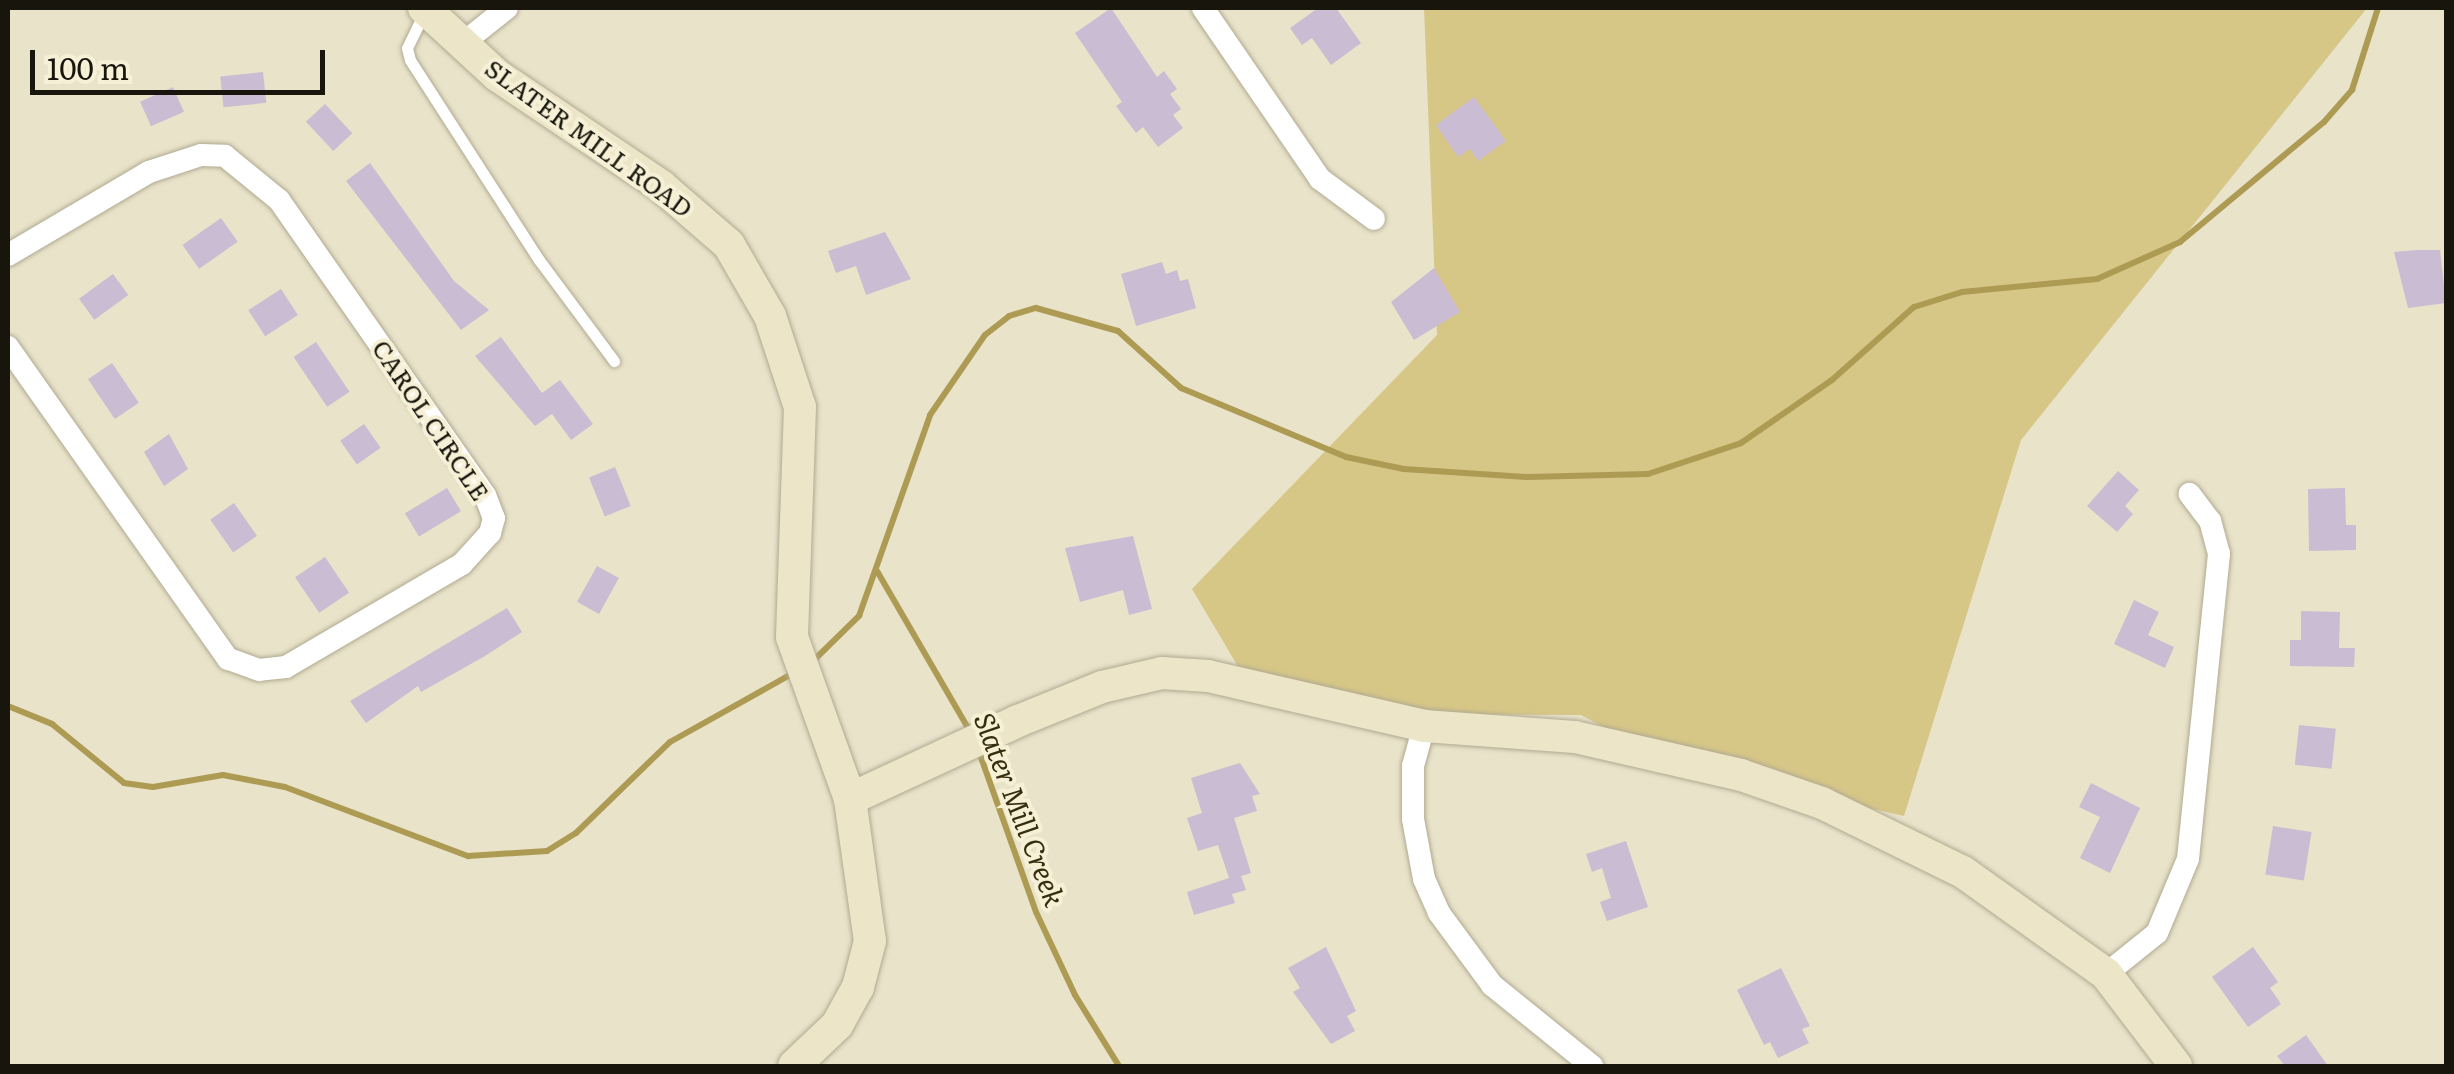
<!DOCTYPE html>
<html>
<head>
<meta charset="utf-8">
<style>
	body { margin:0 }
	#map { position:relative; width:2454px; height:1074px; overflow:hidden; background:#e9e3ca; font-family:Literata,serif }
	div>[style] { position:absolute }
	.green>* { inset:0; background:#d7c787 }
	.stream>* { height:6px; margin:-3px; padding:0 3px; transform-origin:3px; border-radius:3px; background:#ad9b54 }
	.building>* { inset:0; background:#cabcd2; transform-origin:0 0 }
	.roads { filter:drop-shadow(0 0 2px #b0aa92) drop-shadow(0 0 2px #b0aa92) }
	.lane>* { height:11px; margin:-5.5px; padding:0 5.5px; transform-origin:5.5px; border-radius:5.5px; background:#fff }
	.street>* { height:22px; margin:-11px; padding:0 11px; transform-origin:11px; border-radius:11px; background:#fff }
	.secondary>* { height:32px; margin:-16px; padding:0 16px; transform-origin:16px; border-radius:16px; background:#ece5c7 }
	span { translate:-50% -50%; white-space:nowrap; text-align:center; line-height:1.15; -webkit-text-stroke:8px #f6f0d7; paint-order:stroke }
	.street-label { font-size:25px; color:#17150c }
	.water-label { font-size:28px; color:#362e0e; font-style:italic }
	.frame { position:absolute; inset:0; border:10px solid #17150c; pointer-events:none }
	.scale { position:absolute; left:30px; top:50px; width:295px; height:45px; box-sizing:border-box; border:5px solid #17150c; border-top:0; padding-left:12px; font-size:30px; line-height:35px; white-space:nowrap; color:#17150c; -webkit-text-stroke:8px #f6f0d7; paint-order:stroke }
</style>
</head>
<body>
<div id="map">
	<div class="green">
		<i style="clip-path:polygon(1424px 8px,2367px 8px,2021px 440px,1904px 816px,1668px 762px,1581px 715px,1407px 714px,1249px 685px,1192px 589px,1437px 335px)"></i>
	</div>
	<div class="stream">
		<i style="left:877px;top:571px;width:187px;rotate:59.9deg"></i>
		<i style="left:810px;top:664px;width:69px;rotate:-44.4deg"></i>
		<i style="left:859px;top:616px;width:213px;rotate:-70.5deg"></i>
		<i style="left:930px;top:415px;width:97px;rotate:-55.5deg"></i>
		<i style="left:985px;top:335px;width:31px;rotate:-38deg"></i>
		<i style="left:1009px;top:316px;width:28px;rotate:-17deg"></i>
		<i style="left:1036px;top:308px;width:85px;rotate:15.7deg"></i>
		<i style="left:1118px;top:331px;width:85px;rotate:42.1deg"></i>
		<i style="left:1181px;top:388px;width:179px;rotate:22.7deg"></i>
		<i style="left:1346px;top:457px;width:59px;rotate:11.7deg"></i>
		<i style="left:1404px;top:469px;width:124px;rotate:3.7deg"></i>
		<i style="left:1528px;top:477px;width:120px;rotate:-1.4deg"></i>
		<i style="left:1648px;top:474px;width:98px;rotate:-18.4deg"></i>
		<i style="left:1741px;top:443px;width:111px;rotate:-34.7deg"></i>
		<i style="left:1832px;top:380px;width:110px;rotate:-41.7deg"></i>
		<i style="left:1914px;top:307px;width:50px;rotate:-17.4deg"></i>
		<i style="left:1962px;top:292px;width:136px;rotate:-5.5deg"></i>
		<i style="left:2097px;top:279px;width:91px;rotate:-24deg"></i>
		<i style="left:2180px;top:242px;width:187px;rotate:-39.8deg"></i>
		<i style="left:2324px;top:122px;width:43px;rotate:-48.8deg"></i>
		<i style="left:2352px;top:90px;width:86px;rotate:-72.4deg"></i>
		<i style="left:8px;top:706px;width:48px;rotate:22.2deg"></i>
		<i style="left:52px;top:724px;width:93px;rotate:39.3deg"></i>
		<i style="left:124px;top:783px;width:29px;rotate:8deg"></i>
		<i style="left:153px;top:787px;width:71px;rotate:-9.7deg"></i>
		<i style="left:223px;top:775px;width:63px;rotate:11deg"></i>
		<i style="left:285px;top:787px;width:196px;rotate:20.7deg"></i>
		<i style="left:468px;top:856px;width:79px;rotate:-3.6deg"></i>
		<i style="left:547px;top:851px;width:34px;rotate:-32deg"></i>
		<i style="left:576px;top:833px;width:131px;rotate:-44.1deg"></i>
		<i style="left:670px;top:742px;width:143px;rotate:-29.2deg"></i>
		<i style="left:978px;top:749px;width:173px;rotate:70.4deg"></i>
		<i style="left:1036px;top:912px;width:92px;rotate:64.8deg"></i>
		<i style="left:1075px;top:995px;width:84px;rotate:58.2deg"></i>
	</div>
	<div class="building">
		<i style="clip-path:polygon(1111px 8px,1157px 77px,1164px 71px,1177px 89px,1170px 94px,1181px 109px,1173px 115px,1183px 128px,1158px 147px,1143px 127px,1136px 133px,1116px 106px,1122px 102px,1075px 33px)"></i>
		<i style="clip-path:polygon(1318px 8px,1336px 8px,1361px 43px,1331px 65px,1312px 38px,1302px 45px,1290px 28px)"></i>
		<i style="left:263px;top:72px;width:31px;height:43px;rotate:84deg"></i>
		<i style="left:173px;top:87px;width:27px;height:36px;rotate:66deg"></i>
		<i style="clip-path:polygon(1474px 97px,1506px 141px,1478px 161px,1470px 149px,1458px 157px,1436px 125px)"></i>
		<i style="left:325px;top:104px;width:40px;height:26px;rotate:47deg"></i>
		<i style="clip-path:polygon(370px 163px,454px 281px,489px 310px,461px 330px,346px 181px)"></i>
		<i style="left:221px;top:218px;width:29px;height:47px;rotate:55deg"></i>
		<i style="clip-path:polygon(885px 232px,911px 279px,866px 295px,856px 266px,836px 273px,828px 251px)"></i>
		<i style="clip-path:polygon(2417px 250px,2440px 250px,2446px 303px,2408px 308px,2394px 252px)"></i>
		<i style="clip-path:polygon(1162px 262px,1166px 274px,1177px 270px,1180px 281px,1188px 279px,1196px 308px,1136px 326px,1121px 274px)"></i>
		<i style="clip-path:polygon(1434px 268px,1460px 312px,1414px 340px,1391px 302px)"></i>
		<i style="left:113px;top:274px;width:26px;height:42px;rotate:54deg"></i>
		<i style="left:281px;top:289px;width:31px;height:39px;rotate:57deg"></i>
		<i style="clip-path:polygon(501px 337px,542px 393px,560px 380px,593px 424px,571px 440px,552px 414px,535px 426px,475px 356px)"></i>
		<i style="left:316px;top:342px;width:60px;height:27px;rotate:56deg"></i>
		<i style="left:112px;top:363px;width:48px;height:29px;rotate:56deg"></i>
		<i style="left:364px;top:424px;width:29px;height:29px;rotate:55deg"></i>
		<i style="clip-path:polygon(169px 434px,188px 469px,164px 486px,144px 452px)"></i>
		<i style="left:615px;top:467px;width:42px;height:28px;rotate:68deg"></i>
		<i style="clip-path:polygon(2118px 471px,2139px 490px,2125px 506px,2133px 514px,2117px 532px,2087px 506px)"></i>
		<i style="left:447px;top:488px;width:27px;height:49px;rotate:59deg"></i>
		<i style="clip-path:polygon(2345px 488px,2346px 525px,2356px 525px,2356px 550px,2309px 551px,2308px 489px)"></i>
		<i style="left:234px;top:503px;width:40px;height:29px;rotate:55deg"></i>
		<i style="clip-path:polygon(1133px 536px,1152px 609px,1129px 615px,1123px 590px,1080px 602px,1065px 548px)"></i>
		<i style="left:325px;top:557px;width:43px;height:36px;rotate:56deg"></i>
		<i style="left:597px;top:566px;width:25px;height:41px;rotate:29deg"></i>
		<i style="clip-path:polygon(2134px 600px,2159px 612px,2148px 635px,2174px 647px,2165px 668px,2114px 644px)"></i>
		<i style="clip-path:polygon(507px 608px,522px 632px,485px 656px,421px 692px,418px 686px,366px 723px,350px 701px)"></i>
		<i style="clip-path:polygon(2301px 611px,2340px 612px,2339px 648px,2355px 648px,2354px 667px,2290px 666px,2290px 640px,2301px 640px)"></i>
		<i style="left:2299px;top:725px;width:37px;height:40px;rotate:6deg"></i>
		<i style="clip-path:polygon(1240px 763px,1260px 794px,1252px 796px,1257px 811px,1234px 818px,1251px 873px,1241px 876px,1246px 890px,1232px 894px,1235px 903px,1194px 915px,1187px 892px,1229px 878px,1218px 845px,1198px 851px,1187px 818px,1202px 813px,1191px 778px)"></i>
		<i style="clip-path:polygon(2091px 783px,2140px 808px,2110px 873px,2080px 858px,2100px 817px,2079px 807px)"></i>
		<i style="left:2273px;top:826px;width:39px;height:49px;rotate:9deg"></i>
		<i style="clip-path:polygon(1626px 841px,1648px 907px,1607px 921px,1600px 902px,1611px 898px,1602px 868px,1592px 872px,1586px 854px)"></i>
		<i style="clip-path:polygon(1326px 947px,1356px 1011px,1347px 1016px,1355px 1031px,1331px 1044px,1293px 992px,1300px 988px,1288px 968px)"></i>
		<i style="clip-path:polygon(2253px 947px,2278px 982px,2270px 988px,2281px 1004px,2248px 1027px,2212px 977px)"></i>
		<i style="clip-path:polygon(1781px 968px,1810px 1026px,1802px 1029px,1809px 1043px,1778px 1058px,1770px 1042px,1764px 1045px,1737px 990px)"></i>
		<i style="clip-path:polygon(2306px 1035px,2328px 1066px,2285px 1066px,2277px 1056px)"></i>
	</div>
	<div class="roads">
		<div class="lane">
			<i style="left:424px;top:13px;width:39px;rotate:116deg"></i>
			<i style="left:407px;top:48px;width:12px;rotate:76deg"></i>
			<i style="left:410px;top:60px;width:238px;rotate:57.2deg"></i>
			<i style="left:539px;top:260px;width:126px;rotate:53.4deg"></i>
		</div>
		<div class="street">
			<i style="left:1203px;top:8px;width:207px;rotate:55.6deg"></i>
			<i style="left:1320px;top:179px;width:67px;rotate:36.5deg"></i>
			<i style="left:463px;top:43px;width:56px;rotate:-38.5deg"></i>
			<i style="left:8px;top:255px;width:164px;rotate:-30.5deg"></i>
			<i style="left:149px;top:172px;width:55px;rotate:-18.1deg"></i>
			<i style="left:201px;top:155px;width:24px;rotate:2deg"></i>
			<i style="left:225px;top:156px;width:70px;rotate:39.2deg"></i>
			<i style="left:279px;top:200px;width:360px;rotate:55.1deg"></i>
			<i style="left:485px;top:495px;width:25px;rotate:69deg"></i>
			<i style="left:494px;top:518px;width:16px;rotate:105deg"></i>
			<i style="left:490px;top:533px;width:42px;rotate:132.1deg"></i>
			<i style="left:462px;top:564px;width:204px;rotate:149.7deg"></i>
			<i style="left:286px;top:667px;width:27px;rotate:174deg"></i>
			<i style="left:259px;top:670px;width:33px;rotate:-160deg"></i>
			<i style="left:228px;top:659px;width:382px;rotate:-125.2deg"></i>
			<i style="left:1424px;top:726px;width:41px;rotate:105.4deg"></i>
			<i style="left:1413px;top:766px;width:53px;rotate:90deg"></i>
			<i style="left:1413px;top:819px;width:61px;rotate:79.6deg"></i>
			<i style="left:1424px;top:879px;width:37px;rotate:66deg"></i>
			<i style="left:1439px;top:913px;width:89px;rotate:53.6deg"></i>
			<i style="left:1492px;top:985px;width:129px;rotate:39deg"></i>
			<i style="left:2106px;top:974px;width:65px;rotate:-38.8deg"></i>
			<i style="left:2157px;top:933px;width:80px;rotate:-67.3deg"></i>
			<i style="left:2188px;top:859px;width:307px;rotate:-84.2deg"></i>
			<i style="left:2219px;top:554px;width:34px;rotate:-105deg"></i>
			<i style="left:2210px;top:521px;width:34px;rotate:-127deg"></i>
		</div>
		<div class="secondary">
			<i style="left:424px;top:8px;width:100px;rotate:42.6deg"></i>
			<i style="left:498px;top:76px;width:197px;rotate:34deg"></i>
			<i style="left:661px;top:186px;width:90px;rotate:40.9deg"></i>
			<i style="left:729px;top:245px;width:82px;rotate:60deg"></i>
			<i style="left:770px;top:316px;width:96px;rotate:71.8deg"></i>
			<i style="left:800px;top:407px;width:230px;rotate:92deg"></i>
			<i style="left:792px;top:637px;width:172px;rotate:70.3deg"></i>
			<i style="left:850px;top:799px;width:143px;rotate:82deg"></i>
			<i style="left:870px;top:941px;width:48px;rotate:104.6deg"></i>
			<i style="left:858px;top:987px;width:43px;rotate:118.9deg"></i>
			<i style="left:837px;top:1025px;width:59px;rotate:136.4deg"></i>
			<i style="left:850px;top:799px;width:185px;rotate:-24.9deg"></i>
			<i style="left:1018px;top:721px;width:91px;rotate:-22deg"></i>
			<i style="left:1102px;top:687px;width:62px;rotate:-13.1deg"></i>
			<i style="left:1162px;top:673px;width:46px;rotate:3.7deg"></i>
			<i style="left:1208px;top:676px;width:222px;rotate:13deg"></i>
			<i style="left:1424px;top:726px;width:151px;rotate:4.2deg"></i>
			<i style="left:1575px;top:737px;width:170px;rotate:12.9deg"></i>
			<i style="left:1741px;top:775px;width:86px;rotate:19.1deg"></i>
			<i style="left:1822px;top:803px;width:157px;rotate:26.1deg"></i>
			<i style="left:1963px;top:872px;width:176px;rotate:35.5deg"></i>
			<i style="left:2106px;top:974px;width:116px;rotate:52.7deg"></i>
		</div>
	</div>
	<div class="street-label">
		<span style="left:589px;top:138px;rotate:36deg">SLATER MILL ROAD</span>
		<span style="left:431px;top:420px;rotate:56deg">CAROL CIRCLE</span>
	</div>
	<div class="water-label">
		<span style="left:1021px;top:809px;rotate:69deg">Slater Mill Creek</span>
	</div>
	<div class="frame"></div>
	<div class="scale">100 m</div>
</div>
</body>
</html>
